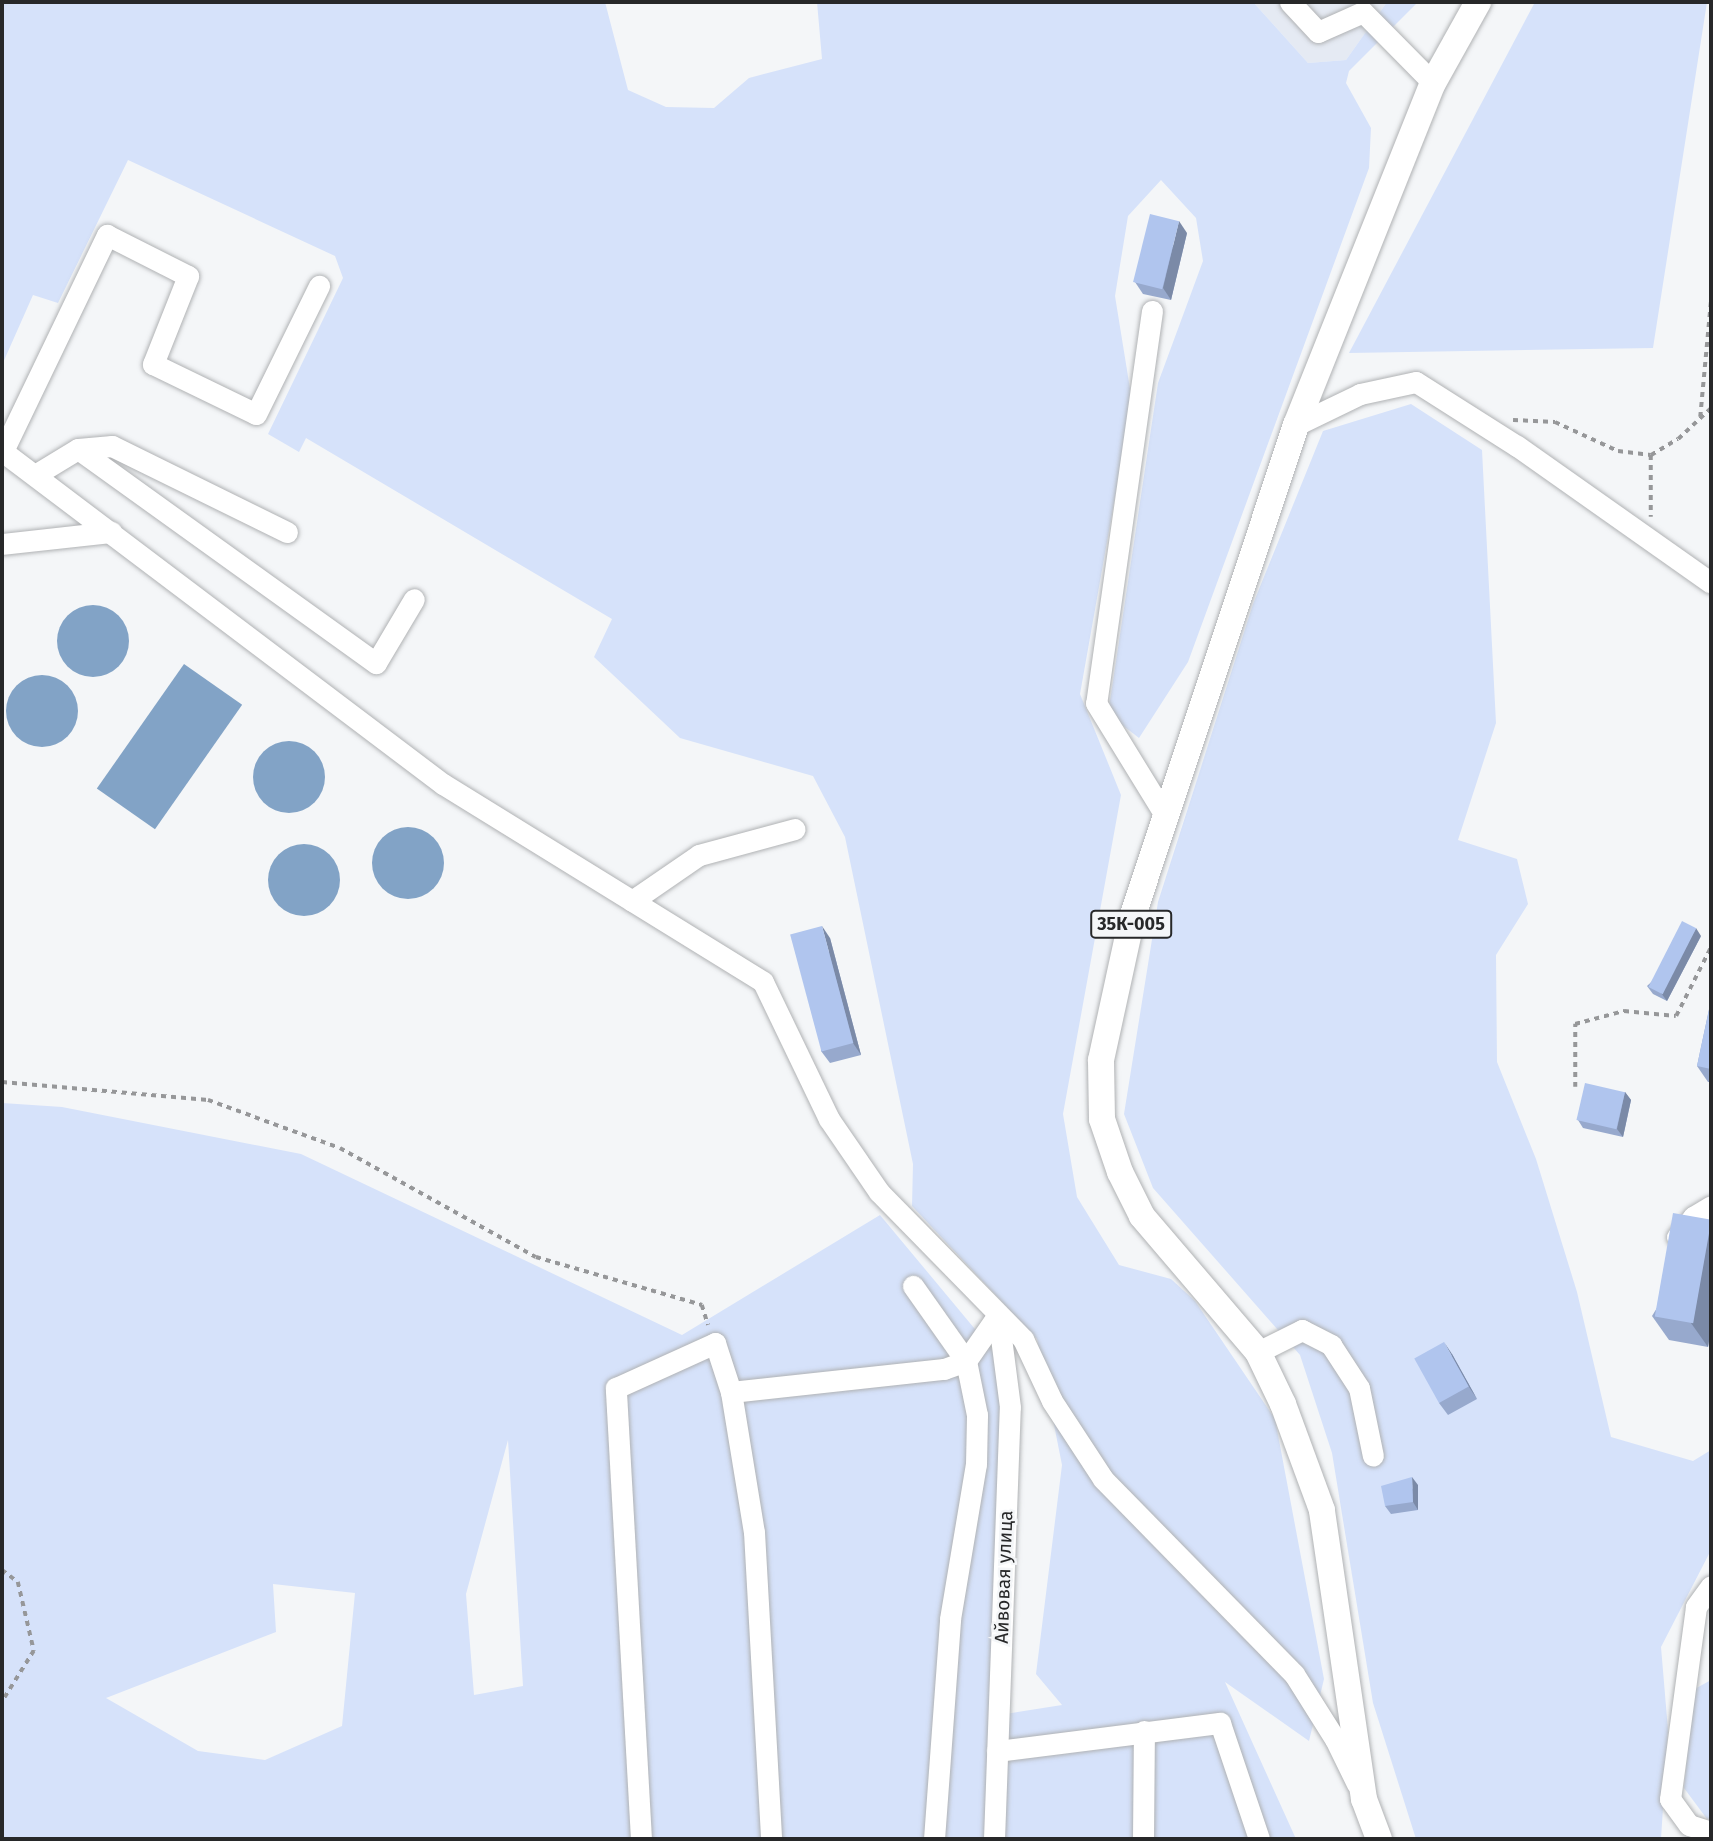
<!DOCTYPE html>
<html>
<head>
<meta charset="utf-8">
<style>
	body { margin:0 }
	#map { position:relative; width:1713px; height:1841px; overflow:hidden; background:#f4f6f8; font-family:"Fira Sans",sans-serif }
	div>[style] { position:absolute }
	.built>* { inset:0; background:#e5eaf3 }
	.green>* { inset:0; background:#d6e2fa }
	.water>* { inset:0; background:#82a3c6; transform-origin:0 0 }
	.round { border-radius:50% }
	.path>* { height:3.5px; margin-top:-1.75px; transform-origin:0; background:repeating-linear-gradient(90deg,#969799 0 5px,transparent 0 10px) }
	.roads { filter:drop-shadow(0 0 2px #b0b2b4) drop-shadow(0 0 2px #b0b2b4) }
	.minor>* { height:21px; margin:-10.5px; padding:0 10.5px; transform-origin:10.5px; border-radius:10.5px; background:#fff }
	.major>* { height:26px; margin:-13px; padding:0 13px; transform-origin:13px; border-radius:13px; background:#fff }
	.wall>* { inset:0; background:#97a9cd }
	.shaded-wall>* { inset:0; background:#7b8aa7 }
	.building>* { inset:0; background:#b0c5ee; transform-origin:0 0 }
	span { translate:-50% -50%; white-space:nowrap; text-align:center; line-height:1.15; -webkit-text-stroke:5px #f4f6f8; paint-order:stroke }
	.shield-label span { padding:2px 5px; background:#f4f6f8; border:2px solid; border-radius:5px; -webkit-text-stroke-width:0 }
	.shield-label { font-size:18px; color:#272829; font-weight:700 }
	.street-label { font-size:19px; color:#272829 }
	.frame { position:absolute; inset:0; border:4px solid #272829; pointer-events:none }
</style>
</head>
<body>
<div id="map">
	<div class="built">
		<i style="clip-path:polygon(1253px 2px,1387px 2px,1346px 60px,1308px 63px)"></i>
	</div>
	<div class="green">
		<i style="clip-path:polygon(evenodd,2px 2px,605px 2px,628px 90px,666px 107px,714px 108px,749px 78px,822px 59px,817px 2px,1253px 2px,1308px 63px,1346px 60px,1387px 2px,1418px 2px,1349px 71px,1346px 83px,1371px 128px,1369px 168px,1188px 662px,1139px 738px,1108px 714px,1158px 383px,1203px 261px,1196px 218px,1161px 180px,1128px 216px,1115px 296px,1132px 401px,1080px 694px,1121px 795px,1063px 1114px,1077px 1197px,1119px 1265px,1171px 1279px,1195px 1301px,1275px 1419px,1324px 1679px,1309px 1741px,1225px 1682px,1296px 1839px,2px 1839px,2px 1103px,62px 1107px,301px 1154px,682px 1335px,880px 1215px,1004px 1364px,992px 1716px,1062px 1705px,1036px 1674px,1062px 1465px,1037px 1339px,912px 1206px,913px 1164px,845px 837px,813px 776px,680px 738px,594px 657px,612px 619px,306px 438px,299px 452px,268px 434px,343px 278px,335px 256px,128px 160px,58px 303px,33px 295px,2px 365px,2px 2px,508px 1440px,523px 1686px,474px 1695px,466px 1594px,508px 1440px,2px 2px,273px 1584px,355px 1593px,342px 1726px,265px 1760px,198px 1751px,106px 1698px,276px 1632px,273px 1584px)"></i>
		<i style="clip-path:polygon(1535px 2px,1707px 2px,1653px 348px,1349px 353px)"></i>
		<i style="clip-path:polygon(1411px 404px,1482px 450px,1496px 723px,1458px 840px,1517px 859px,1528px 904px,1496px 955px,1497px 1062px,1536px 1159px,1577px 1292px,1611px 1437px,1693px 1461px,1711px 1450px,1711px 1550px,1661px 1647px,1668px 1730px,1661px 1839px,1416px 1839px,1373px 1703px,1332px 1453px,1300px 1355px,1153px 1188px,1124px 1114px,1158px 902px,1253px 604px,1323px 431px)"></i>
		<i style="clip-path:polygon(1711px 1680px,1711px 1818px,1707px 1819px,1684px 1788px,1693px 1690px)"></i>
	</div>
	<div class="water">
		<i class="round" style="left:57px;top:605px;width:72px;height:72px"></i>
		<i style="left:184px;top:664px;width:71px;height:152px;rotate:35deg"></i>
		<i class="round" style="left:6px;top:675px;width:72px;height:72px"></i>
		<i class="round" style="left:253px;top:741px;width:72px;height:72px"></i>
		<i class="round" style="left:372px;top:827px;width:72px;height:72px"></i>
		<i class="round" style="left:268px;top:844px;width:72px;height:72px"></i>
	</div>
	<div class="path">
		<i style="left:1700px;top:417px;width:119px;rotate:-84.7deg"></i>
		<i style="left:1513px;top:420px;width:42px;rotate:2.7deg"></i>
		<i style="left:1555px;top:422px;width:69px;rotate:24.7deg"></i>
		<i style="left:1618px;top:451px;width:33px;rotate:7deg"></i>
		<i style="left:1651px;top:455px;width:31px;rotate:-31deg"></i>
		<i style="left:1678px;top:439px;width:45px;rotate:-43.2deg"></i>
		<i style="left:1651px;top:455px;width:62px;rotate:90deg"></i>
		<i style="left:2px;top:1082px;width:207px;rotate:5deg"></i>
		<i style="left:208px;top:1100px;width:140px;rotate:20deg"></i>
		<i style="left:340px;top:1148px;width:224px;rotate:29.1deg"></i>
		<i style="left:536px;top:1257px;width:173px;rotate:16.1deg"></i>
		<i style="left:702px;top:1305px;width:21px;rotate:73deg"></i>
		<i style="left:1575px;top:1087px;width:63px;rotate:-90deg"></i>
		<i style="left:1575px;top:1024px;width:51px;rotate:-14.9deg"></i>
		<i style="left:1624px;top:1011px;width:52px;rotate:5.5deg"></i>
		<i style="left:1676px;top:1016px;width:77px;rotate:-63.1deg"></i>
		<i style="left:2px;top:1570px;width:20px;rotate:37deg"></i>
		<i style="left:18px;top:1582px;width:71px;rotate:76.9deg"></i>
		<i style="left:34px;top:1651px;width:60px;rotate:122.1deg"></i>
	</div>
	<div class="roads">
		<div class="minor">
			<i style="left:1290px;top:2px;width:41px;rotate:47deg"></i>
			<i style="left:1318px;top:32px;width:49px;rotate:-24deg"></i>
			<i style="left:1363px;top:12px;width:100px;rotate:45.4deg"></i>
			<i style="left:1152px;top:311px;width:396px;rotate:98.1deg"></i>
			<i style="left:1096px;top:703px;width:134px;rotate:58.4deg"></i>
			<i style="left:1296px;top:425px;width:71px;rotate:-25.8deg"></i>
			<i style="left:1360px;top:394px;width:57px;rotate:-12.1deg"></i>
			<i style="left:1416px;top:382px;width:120px;rotate:32.4deg"></i>
			<i style="left:1517px;top:446px;width:237px;rotate:35.2deg"></i>
			<i style="left:78px;top:449px;width:34px;rotate:-5deg"></i>
			<i style="left:112px;top:446px;width:195px;rotate:26.2deg"></i>
			<i style="left:2px;top:451px;width:553px;rotate:37.06deg"></i>
			<i style="left:443px;top:784px;width:376px;rotate:31.7deg"></i>
			<i style="left:763px;top:982px;width:152px;rotate:64.3deg"></i>
			<i style="left:829px;top:1119px;width:88px;rotate:55.6deg"></i>
			<i style="left:879px;top:1192px;width:206px;rotate:45.6deg"></i>
			<i style="left:1023px;top:1339px;width:68px;rotate:64.9deg"></i>
			<i style="left:1052px;top:1401px;width:93px;rotate:56.8deg"></i>
			<i style="left:1103px;top:1479px;width:273px;rotate:45.6deg"></i>
			<i style="left:1294px;top:1674px;width:77px;rotate:57.8deg"></i>
			<i style="left:1335px;top:1739px;width:50px;rotate:63.9deg"></i>
			<i style="left:3px;top:451px;width:240px;rotate:-64.3deg"></i>
			<i style="left:107px;top:235px;width:91px;rotate:26.8deg"></i>
			<i style="left:188px;top:276px;width:95px;rotate:111.7deg"></i>
			<i style="left:153px;top:364px;width:114px;rotate:25.9deg"></i>
			<i style="left:256px;top:414px;width:143px;rotate:-63.8deg"></i>
			<i style="left:35px;top:475px;width:50px;rotate:-31.2deg"></i>
			<i style="left:78px;top:449px;width:367px;rotate:35.7deg"></i>
			<i style="left:376px;top:663px;width:74px;rotate:-59.3deg"></i>
			<i style="left:2px;top:544px;width:110px;rotate:-6.3deg"></i>
			<i style="left:632px;top:901px;width:81px;rotate:-34.5deg"></i>
			<i style="left:699px;top:855px;width:99px;rotate:-15.2deg"></i>
			<i style="left:1677px;top:1237px;width:26px;rotate:-51deg"></i>
			<i style="left:1693px;top:1217px;width:21px;rotate:-31deg"></i>
			<i style="left:1258px;top:1352px;width:49px;rotate:-26.6deg"></i>
			<i style="left:1302px;top:1330px;width:33px;rotate:27deg"></i>
			<i style="left:1331px;top:1345px;width:51px;rotate:56.9deg"></i>
			<i style="left:1359px;top:1388px;width:69px;rotate:78.4deg"></i>
			<i style="left:731px;top:1392px;width:214px;rotate:-6.2deg"></i>
			<i style="left:944px;top:1369px;width:23px;rotate:-20deg"></i>
			<i style="left:966px;top:1361px;width:92px;rotate:-125.2deg"></i>
			<i style="left:1711px;top:1586px;width:26px;rotate:126deg"></i>
			<i style="left:1696px;top:1607px;width:194px;rotate:97.7deg"></i>
			<i style="left:1670px;top:1799px;width:32px;rotate:54deg"></i>
			<i style="left:1689px;top:1825px;width:23px;rotate:18deg"></i>
			<i style="left:997px;top:1751px;width:225px;rotate:-7.2deg"></i>
			<i style="left:1220px;top:1723px;width:122px;rotate:71.4deg"></i>
			<i style="left:641px;top:1839px;width:452px;rotate:-93.2deg"></i>
			<i style="left:616px;top:1388px;width:109px;rotate:-24.4deg"></i>
			<i style="left:715px;top:1343px;width:52px;rotate:71.9deg"></i>
			<i style="left:731px;top:1392px;width:142px;rotate:80.7deg"></i>
			<i style="left:754px;top:1532px;width:307px;rotate:86.8deg"></i>
			<i style="left:934px;top:1839px;width:221px;rotate:-85.8deg"></i>
			<i style="left:950px;top:1619px;width:157px;rotate:-80.5deg"></i>
			<i style="left:976px;top:1464px;width:49px;rotate:-88.8deg"></i>
			<i style="left:977px;top:1415px;width:55px;rotate:-101.5deg"></i>
			<i style="left:966px;top:1361px;width:56px;rotate:-55.2deg"></i>
			<i style="left:994px;top:1839px;width:432px;rotate:-87.9deg"></i>
			<i style="left:1010px;top:1407px;width:93px;rotate:-97.4deg"></i>
			<i style="left:1143px;top:1839px;width:108px;rotate:-89.5deg"></i>
		</div>
		<div class="major">
			<i style="left:1379px;top:1839px;width:43px;rotate:-110.6deg"></i>
			<i style="left:1364px;top:1799px;width:292px;rotate:-98.3deg"></i>
			<i style="left:1322px;top:1510px;width:113px;rotate:-110.2deg"></i>
			<i style="left:1283px;top:1404px;width:58px;rotate:-115.7deg"></i>
			<i style="left:1258px;top:1352px;width:179px;rotate:-130.5deg"></i>
			<i style="left:1142px;top:1216px;width:49px;rotate:-116.6deg"></i>
			<i style="left:1120px;top:1172px;width:56px;rotate:-108.8deg"></i>
			<i style="left:1102px;top:1119px;width:59px;rotate:-91deg"></i>
			<i style="left:1101px;top:1060px;width:145px;rotate:-77.7deg"></i>
			<i style="left:1132px;top:918px;width:520px;rotate:-71.6deg"></i>
			<i style="left:1296px;top:425px;width:368px;rotate:-68.2deg"></i>
			<i style="left:1433px;top:83px;width:93px;rotate:-60.9deg"></i>
		</div>
	</div>
	<div class="wall">
		<i style="clip-path:polygon(1187px 233px,1171px 300px,1143px 294px,1135px 282px)"></i>
		<i style="clip-path:polygon(1701px 936px,1667px 1001px,1653px 994px,1647px 986px)"></i>
		<i style="clip-path:polygon(830px 938px,861px 1055px,830px 1063px,821px 1051px)"></i>
		<i style="clip-path:polygon(1711px 1000px,1711px 1082px,1708px 1082px,1697px 1066px)"></i>
		<i style="clip-path:polygon(1625px 1092px,1631px 1100px,1623px 1137px,1583px 1128px,1578px 1120px)"></i>
		<i style="clip-path:polygon(1711px 1220px,1711px 1328px,1708px 1347px,1669px 1340px,1652px 1316px)"></i>
		<i style="clip-path:polygon(1452px 1354px,1477px 1399px,1448px 1415px,1439px 1403px)"></i>
		<i style="clip-path:polygon(1418px 1485px,1418px 1510px,1391px 1514px,1385px 1506px)"></i>
	</div>
	<div class="shaded-wall">
		<i style="clip-path:polygon(1179px 221px,1187px 233px,1171px 300px,1163px 288px)"></i>
		<i style="clip-path:polygon(822px 926px,830px 938px,861px 1055px,853px 1043px)"></i>
		<i style="clip-path:polygon(1696px 928px,1701px 936px,1667px 1001px,1661px 993px)"></i>
		<i style="clip-path:polygon(1625px 1092px,1631px 1100px,1623px 1137px,1617px 1129px)"></i>
		<i style="clip-path:polygon(1711px 1220px,1711px 1328px,1708px 1347px,1691px 1323px)"></i>
		<i style="clip-path:polygon(1444px 1342px,1452px 1354px,1477px 1399px,1469px 1387px)"></i>
		<i style="clip-path:polygon(1412px 1477px,1418px 1485px,1418px 1510px,1413px 1502px)"></i>
	</div>
	<div class="building">
		<i style="left:1150px;top:214px;width:30px;height:70px;rotate:14deg"></i>
		<i style="left:1682px;top:921px;width:16px;height:74px;rotate:27deg"></i>
		<i style="left:822px;top:926px;width:121px;height:33px;rotate:75deg"></i>
		<i style="clip-path:polygon(1711px 1000px,1711px 1069px,1697px 1066px)"></i>
		<i style="left:1585px;top:1083px;width:41px;height:38px;rotate:13deg"></i>
		<i style="left:1673px;top:1213px;width:39px;height:105px;rotate:10deg"></i>
		<i style="left:1444px;top:1342px;width:51px;height:34px;rotate:61deg"></i>
		<i style="clip-path:polygon(1412px 1477px,1413px 1502px,1385px 1506px,1381px 1486px)"></i>
	</div>
	<div class="shield-label">
		<span style="left:1131px;top:924px">35К-005</span>
	</div>
	<div class="street-label">
		<span style="left:1004px;top:1577px;rotate:-88deg">Айвовая улица</span>
	</div>
	<div class="frame"></div>
</div>
</body>
</html>
